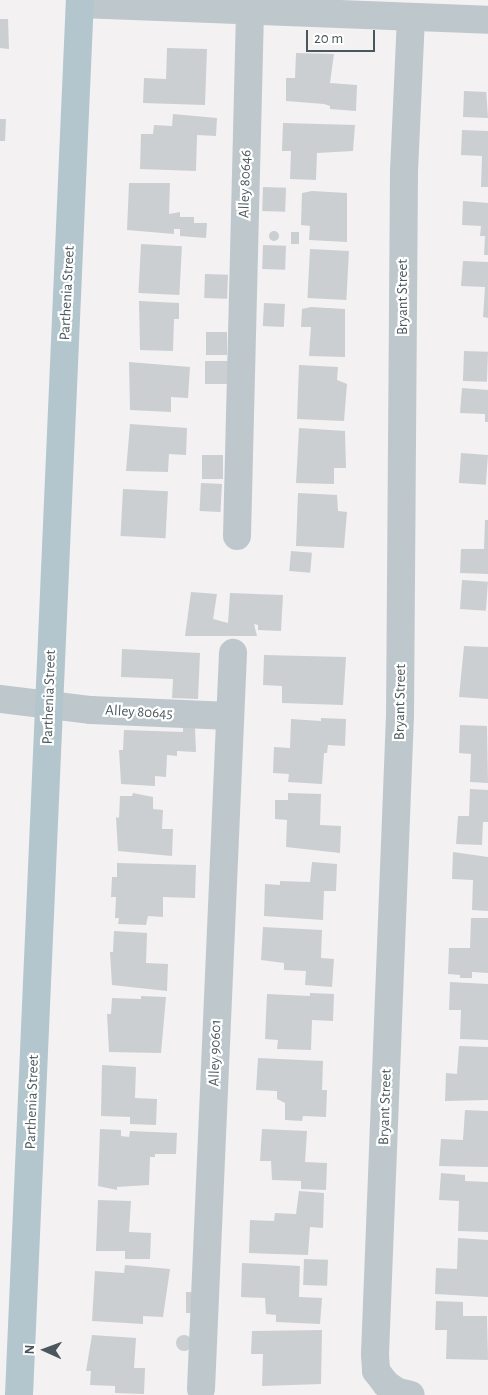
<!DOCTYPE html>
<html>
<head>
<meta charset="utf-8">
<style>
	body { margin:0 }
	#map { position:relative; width:488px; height:1395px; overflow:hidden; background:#f3f1f2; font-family:"Alegreya Sans",sans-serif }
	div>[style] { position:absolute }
	.building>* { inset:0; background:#cbcfd2; transform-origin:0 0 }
	.round { border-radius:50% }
	.minor>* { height:28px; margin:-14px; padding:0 14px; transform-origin:14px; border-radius:14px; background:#bec8cc }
	.major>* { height:28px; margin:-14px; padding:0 14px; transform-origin:14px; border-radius:14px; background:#b3c5cd }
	span { translate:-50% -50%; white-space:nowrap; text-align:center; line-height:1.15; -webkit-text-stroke:4.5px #fff; paint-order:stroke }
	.street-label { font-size:15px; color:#4a585d }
	.north { position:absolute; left:20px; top:1325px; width:50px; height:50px; -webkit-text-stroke:4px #fff; paint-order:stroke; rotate:272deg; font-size:14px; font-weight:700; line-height:20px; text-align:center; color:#4a585d }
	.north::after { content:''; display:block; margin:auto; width:18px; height:22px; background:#4a585d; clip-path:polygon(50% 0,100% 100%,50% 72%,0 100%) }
	.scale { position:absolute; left:306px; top:30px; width:69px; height:22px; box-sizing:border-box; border:2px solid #4a585d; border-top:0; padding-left:6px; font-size:15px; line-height:18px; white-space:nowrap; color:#4a585d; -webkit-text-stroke:4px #fff; paint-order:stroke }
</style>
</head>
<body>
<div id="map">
	<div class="building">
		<i style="clip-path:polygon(0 19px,8px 19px,9px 49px,0 48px)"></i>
		<i style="clip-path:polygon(167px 48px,207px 49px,205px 105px,143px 103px,144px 78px,166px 79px)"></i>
		<i style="clip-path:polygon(296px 53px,334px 54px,330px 83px,357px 85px,356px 111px,330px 109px,330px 106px,324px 104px,286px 101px,286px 78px,295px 78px)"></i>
		<i style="clip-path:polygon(486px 88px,488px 118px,463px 117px,464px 91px,486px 92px)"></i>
		<i style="clip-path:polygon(173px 114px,217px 118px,216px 136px,197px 135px,196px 171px,140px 169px,141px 134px,153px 134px,154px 125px,172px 126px)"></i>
		<i style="clip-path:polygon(0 119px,6px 119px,5px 141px,0 141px)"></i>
		<i style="clip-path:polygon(283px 123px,355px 125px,353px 151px,317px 153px,316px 180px,290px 179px,291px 151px,282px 151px)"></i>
		<i style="clip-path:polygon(462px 130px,488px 131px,488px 187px,481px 187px,482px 156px,461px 155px)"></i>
		<i style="clip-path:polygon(129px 183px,170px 183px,169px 214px,180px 212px,180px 217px,194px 217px,194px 223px,207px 223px,206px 238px,180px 236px,180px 229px,174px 229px,174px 234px,127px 230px)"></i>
		<i style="left:263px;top:187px;width:23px;height:24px;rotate:2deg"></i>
		<i style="clip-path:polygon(312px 191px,347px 193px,347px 242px,309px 240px,310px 226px,301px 225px,302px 193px)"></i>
		<i style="clip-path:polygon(463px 201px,488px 203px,488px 255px,484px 255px,485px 236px,480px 236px,481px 226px,462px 225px)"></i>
		<i class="round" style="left:269px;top:231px;width:10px;height:10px"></i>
		<i style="left:291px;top:232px;width:8px;height:12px"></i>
		<i style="left:141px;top:244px;width:41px;height:49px;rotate:3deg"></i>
		<i style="left:263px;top:245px;width:23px;height:24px;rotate:2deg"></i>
		<i style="left:310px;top:249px;width:39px;height:49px;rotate:3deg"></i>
		<i style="clip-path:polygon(463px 261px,488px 262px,488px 318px,483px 317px,485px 287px,461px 286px)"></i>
		<i style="left:205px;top:274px;width:23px;height:24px;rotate:2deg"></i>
		<i style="clip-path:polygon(139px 301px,179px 303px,179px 319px,174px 319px,173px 351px,140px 350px)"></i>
		<i style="left:264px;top:303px;width:21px;height:23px;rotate:3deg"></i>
		<i style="clip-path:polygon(311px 307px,345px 309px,345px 357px,309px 356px,311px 327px,301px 327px,302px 309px)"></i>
		<i style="left:206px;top:332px;width:21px;height:23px"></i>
		<i style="left:464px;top:351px;width:24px;height:30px;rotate:2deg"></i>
		<i style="left:205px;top:361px;width:23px;height:23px"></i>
		<i style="clip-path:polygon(129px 362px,190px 367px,188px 398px,171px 397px,171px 412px,130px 410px)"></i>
		<i style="clip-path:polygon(299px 365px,338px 367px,337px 380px,347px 384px,344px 421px,297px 419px)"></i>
		<i style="clip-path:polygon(462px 388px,488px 390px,488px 422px,485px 422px,485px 414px,460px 413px)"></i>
		<i style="clip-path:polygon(130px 424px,187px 428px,186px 455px,169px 454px,168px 472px,126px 471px)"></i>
		<i style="clip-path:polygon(299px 428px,345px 431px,346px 468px,334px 468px,334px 484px,296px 483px)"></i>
		<i style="left:461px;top:453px;width:27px;height:30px;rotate:4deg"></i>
		<i style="left:202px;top:455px;width:21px;height:24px"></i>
		<i style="left:201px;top:483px;width:21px;height:28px;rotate:3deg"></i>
		<i style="left:123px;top:489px;width:45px;height:47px;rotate:3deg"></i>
		<i style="clip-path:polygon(298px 493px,337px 495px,338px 511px,347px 512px,344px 548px,296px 546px)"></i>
		<i style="clip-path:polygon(485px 520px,488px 520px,488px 574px,460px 573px,461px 549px,484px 549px)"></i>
		<i style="left:291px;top:551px;width:21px;height:20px;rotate:5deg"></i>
		<i style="left:462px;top:580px;width:26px;height:29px;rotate:4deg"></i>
		<i style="clip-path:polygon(191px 592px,217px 594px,213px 619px,228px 623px,230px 593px,283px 595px,281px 631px,258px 630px,258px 625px,254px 624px,257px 636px,185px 636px)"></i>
		<i style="clip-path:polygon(464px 646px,488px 647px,488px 699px,459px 697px)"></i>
		<i style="clip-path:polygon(122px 649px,200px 653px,198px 699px,172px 698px,173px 679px,121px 677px)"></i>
		<i style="clip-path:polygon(264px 655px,346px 657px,343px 705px,282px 703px,282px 686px,263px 685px)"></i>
		<i style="clip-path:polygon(321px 718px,346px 719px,345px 746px,328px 745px,327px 753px,324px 753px,322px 784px,288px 782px,289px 774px,273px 773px,274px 747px,290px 748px,291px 719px,321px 721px)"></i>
		<i style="clip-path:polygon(460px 725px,487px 726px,488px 783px,470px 782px,471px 754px,459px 753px)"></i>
		<i style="clip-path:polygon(183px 726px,195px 727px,196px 752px,177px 751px,177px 756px,167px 755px,166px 777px,155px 776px,155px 786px,121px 784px,119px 750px,123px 750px,124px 730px,183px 732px)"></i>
		<i style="clip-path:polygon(470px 789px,488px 790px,488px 822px,483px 822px,482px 845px,456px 844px,458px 816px,469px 816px)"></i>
		<i style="clip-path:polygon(133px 793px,153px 797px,153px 809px,163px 810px,162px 829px,173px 829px,172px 856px,118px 851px,116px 817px,119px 818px,120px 796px,132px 796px)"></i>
		<i style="clip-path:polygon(288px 793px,321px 794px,320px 825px,341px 826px,340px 853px,286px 847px,287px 820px,275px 819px,275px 800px,288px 800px)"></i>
		<i style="clip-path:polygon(453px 852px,488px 857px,488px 911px,472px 910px,473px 880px,452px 879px)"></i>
		<i style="clip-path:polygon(312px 862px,337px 864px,336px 891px,324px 891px,323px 920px,264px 916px,265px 884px,280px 885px,280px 881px,310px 882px)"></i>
		<i style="clip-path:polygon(117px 863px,196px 865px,195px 898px,163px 897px,163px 917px,148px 916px,146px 925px,118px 924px,119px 918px,115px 918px,116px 897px,111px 897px,112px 877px,117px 877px)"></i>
		<i style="clip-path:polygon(471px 918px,488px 918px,488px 973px,472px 972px,472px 978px,460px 978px,460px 975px,448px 974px,449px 948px,470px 948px)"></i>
		<i style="clip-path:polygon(263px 927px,322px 930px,321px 958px,334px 959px,332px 987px,305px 985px,306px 971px,284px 970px,284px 963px,261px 960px)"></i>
		<i style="clip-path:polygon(114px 931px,147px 933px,146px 963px,168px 964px,167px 991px,112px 985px,110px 952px,113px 952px)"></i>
		<i style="clip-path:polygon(450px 982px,488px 984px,488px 1040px,460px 1039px,461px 1010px,449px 1010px)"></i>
		<i style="clip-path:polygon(310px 993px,334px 994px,333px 1021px,312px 1020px,311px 1050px,277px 1049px,278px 1040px,265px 1039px,267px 994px,310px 996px)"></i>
		<i style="clip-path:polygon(141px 996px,166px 997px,161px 1053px,109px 1052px,107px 1014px,111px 1014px,112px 998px,141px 999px)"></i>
		<i style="clip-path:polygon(459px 1046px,488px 1047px,488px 1100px,445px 1101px,446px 1073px,457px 1074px)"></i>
		<i style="clip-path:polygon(258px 1058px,323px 1061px,322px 1090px,327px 1090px,326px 1117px,303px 1116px,302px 1121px,285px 1120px,285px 1103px,277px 1099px,277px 1091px,256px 1090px)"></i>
		<i style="clip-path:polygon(102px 1065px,136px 1067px,135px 1098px,157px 1099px,156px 1125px,130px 1124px,130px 1117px,101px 1116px)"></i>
		<i style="clip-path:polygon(465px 1110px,488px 1111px,488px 1167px,439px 1166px,441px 1139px,463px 1140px)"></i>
		<i style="clip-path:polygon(100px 1129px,121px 1130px,121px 1136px,129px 1137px,130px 1131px,177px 1133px,176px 1154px,155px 1154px,155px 1157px,150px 1157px,149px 1185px,117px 1187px,117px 1190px,98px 1186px)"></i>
		<i style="clip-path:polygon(262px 1129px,307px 1131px,305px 1162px,327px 1163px,326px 1190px,301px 1189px,301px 1181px,272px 1180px,271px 1161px,260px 1161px)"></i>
		<i style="clip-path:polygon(441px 1173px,465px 1175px,465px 1181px,488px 1182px,488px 1232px,458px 1231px,459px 1201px,439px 1200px)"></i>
		<i style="clip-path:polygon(299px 1191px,324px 1193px,323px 1228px,310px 1227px,308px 1255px,249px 1253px,250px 1220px,274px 1221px,275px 1213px,296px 1214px)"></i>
		<i style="clip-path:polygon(98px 1200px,131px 1201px,129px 1232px,151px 1233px,150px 1259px,125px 1259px,125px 1251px,96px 1251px)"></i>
		<i style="clip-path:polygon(458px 1238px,488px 1240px,488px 1297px,435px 1294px,436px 1268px,457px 1269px)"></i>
		<i style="left:304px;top:1259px;width:24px;height:26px;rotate:2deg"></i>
		<i style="clip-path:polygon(242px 1263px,300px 1266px,299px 1297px,322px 1298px,320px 1324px,276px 1322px,276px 1315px,266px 1314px,265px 1298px,241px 1297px)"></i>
		<i style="clip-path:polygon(125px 1265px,170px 1269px,163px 1317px,143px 1316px,143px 1324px,92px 1321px,95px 1271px,124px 1273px)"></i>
		<i style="clip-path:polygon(186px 1292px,194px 1292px,196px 1313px,186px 1313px)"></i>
		<i style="clip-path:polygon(436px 1301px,463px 1302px,463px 1316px,487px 1316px,488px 1360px,446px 1359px,447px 1330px,435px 1330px)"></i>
		<i style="clip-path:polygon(322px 1330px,321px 1384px,262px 1386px,263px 1354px,251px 1354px,252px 1331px)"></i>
		<i style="clip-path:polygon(92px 1335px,136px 1338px,134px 1368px,145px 1368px,144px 1394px,115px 1393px,115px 1386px,90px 1385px,91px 1371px,86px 1371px)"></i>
		<i class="round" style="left:176px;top:1335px;width:16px;height:16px"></i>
	</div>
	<div class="minor">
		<i style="left:80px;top:4px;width:408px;rotate:2.2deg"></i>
		<i style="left:411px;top:17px;width:154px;rotate:92.6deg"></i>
		<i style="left:404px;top:171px;width:544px;rotate:90.42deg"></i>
		<i style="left:400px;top:715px;width:640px;rotate:92.24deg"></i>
		<i style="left:375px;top:1355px;width:16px;rotate:86deg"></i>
		<i style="left:376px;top:1371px;width:16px;rotate:52deg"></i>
		<i style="left:386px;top:1384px;width:14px;rotate:34deg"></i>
		<i style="left:398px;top:1392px;width:13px;rotate:13deg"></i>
		<i style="left:237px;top:536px;width:526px;rotate:-88.58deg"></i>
		<i style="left:0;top:699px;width:92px;rotate:6.9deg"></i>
		<i style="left:91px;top:710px;width:139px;rotate:2.5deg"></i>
		<i style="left:201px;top:1389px;width:737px;rotate:-87.51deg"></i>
	</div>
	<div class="major">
		<i style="left:19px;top:1395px;width:1396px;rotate:-87.5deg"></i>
	</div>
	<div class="street-label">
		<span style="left:245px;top:184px;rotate:-88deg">Alley 80646</span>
		<span style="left:67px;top:293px;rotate:-87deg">Parthenia Street</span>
		<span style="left:403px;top:297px;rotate:-90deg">Bryant Street</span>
		<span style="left:49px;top:697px;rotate:-88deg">Parthenia Street</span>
		<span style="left:400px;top:702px;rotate:-89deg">Bryant Street</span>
		<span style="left:139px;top:712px;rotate:3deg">Alley 80645</span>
		<span style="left:215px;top:1053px;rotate:-88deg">Alley 90601</span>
		<span style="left:32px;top:1102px;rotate:-88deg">Parthenia Street</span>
		<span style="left:385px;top:1107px;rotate:-88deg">Bryant Street</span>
	</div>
	<div class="north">N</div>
	<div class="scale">20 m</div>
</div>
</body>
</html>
